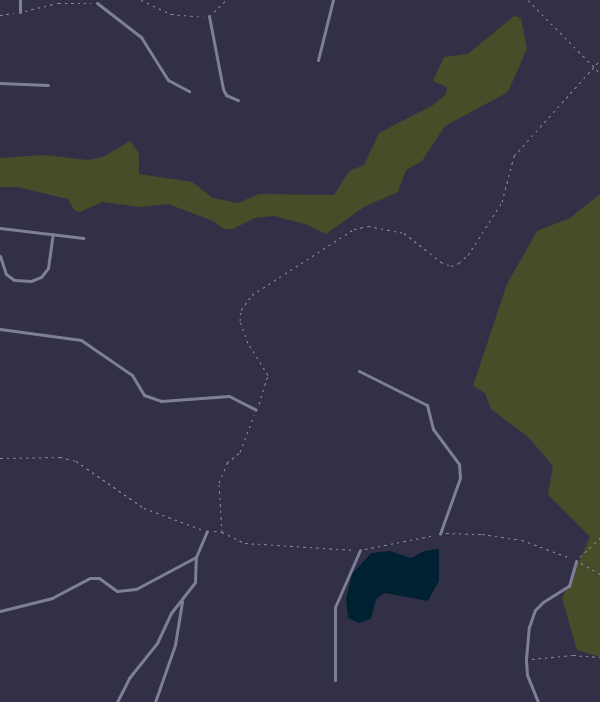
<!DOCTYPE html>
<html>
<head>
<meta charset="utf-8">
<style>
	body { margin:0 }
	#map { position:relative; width:600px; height:702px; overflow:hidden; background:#323047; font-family:Manrope,sans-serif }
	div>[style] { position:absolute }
	.green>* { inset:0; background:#464d28 }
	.water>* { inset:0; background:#002132 }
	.path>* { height:1px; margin-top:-0.5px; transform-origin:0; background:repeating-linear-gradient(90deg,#8d8c9f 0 2.5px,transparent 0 6.5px) }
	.lane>* { height:3px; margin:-1.5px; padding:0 1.5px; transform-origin:1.5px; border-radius:1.5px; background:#7f7e99 }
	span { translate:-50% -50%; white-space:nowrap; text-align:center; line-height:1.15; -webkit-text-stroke:4.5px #1a1a24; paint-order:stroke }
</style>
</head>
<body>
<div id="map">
	<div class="green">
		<i style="clip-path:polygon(514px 16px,521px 18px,527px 49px,508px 92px,445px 126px,422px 161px,406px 170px,398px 192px,364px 207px,326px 234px,308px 225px,274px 216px,255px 218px,233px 229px,224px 229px,213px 221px,168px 204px,140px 207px,102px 202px,80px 212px,74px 210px,68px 199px,17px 187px,0 187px,0 158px,45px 155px,87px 160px,103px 157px,130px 141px,139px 153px,139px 174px,192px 182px,213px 198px,238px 203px,259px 194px,334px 195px,349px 171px,364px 165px,379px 133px,433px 105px,446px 94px,447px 87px,433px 81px,444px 57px,468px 54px)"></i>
		<i style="clip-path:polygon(600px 194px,600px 657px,577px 650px,562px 598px,590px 537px,548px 495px,553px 466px,528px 437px,491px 409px,485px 393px,473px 386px,507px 284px,537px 231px,570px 218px)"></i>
	</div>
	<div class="water">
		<i style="clip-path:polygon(439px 549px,439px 581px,428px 601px,385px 593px,376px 599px,371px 619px,359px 623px,348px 618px,346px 599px,352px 574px,371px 553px,390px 551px,411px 558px,424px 551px)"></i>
	</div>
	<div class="path">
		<i style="left:141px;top:0;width:33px;rotate:25deg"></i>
		<i style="left:171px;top:14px;width:33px;rotate:5deg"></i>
		<i style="left:528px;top:0;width:103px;rotate:45.4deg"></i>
		<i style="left:25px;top:11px;width:34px;rotate:-14deg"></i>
		<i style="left:58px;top:3px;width:33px"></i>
		<i style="left:214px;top:12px;width:17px;rotate:-45deg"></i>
		<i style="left:0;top:15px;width:14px;rotate:-8deg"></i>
		<i style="left:259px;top:404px;width:30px;rotate:-73deg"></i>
		<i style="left:268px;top:375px;width:38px;rotate:-122deg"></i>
		<i style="left:248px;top:343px;width:23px;rotate:-110deg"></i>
		<i style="left:240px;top:321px;width:11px;rotate:-85deg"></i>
		<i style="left:241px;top:310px;width:19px;rotate:-54deg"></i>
		<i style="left:252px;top:295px;width:121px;rotate:-32.9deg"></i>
		<i style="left:354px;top:229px;width:14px;rotate:-12deg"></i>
		<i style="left:368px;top:226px;width:37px;rotate:11deg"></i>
		<i style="left:404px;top:233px;width:47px;rotate:38.1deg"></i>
		<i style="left:441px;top:262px;width:11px;rotate:22deg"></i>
		<i style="left:451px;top:266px;width:9px;rotate:-21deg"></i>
		<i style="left:459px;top:263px;width:12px;rotate:-42deg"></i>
		<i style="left:468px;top:255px;width:63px;rotate:-57.3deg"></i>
		<i style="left:502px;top:202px;width:48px;rotate:-75.4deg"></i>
		<i style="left:514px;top:156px;width:129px;rotate:-48.1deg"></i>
		<i style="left:0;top:458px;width:60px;rotate:-1deg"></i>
		<i style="left:60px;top:457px;width:16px;rotate:14deg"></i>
		<i style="left:76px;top:461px;width:83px;rotate:34.7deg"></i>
		<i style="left:144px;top:508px;width:63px;rotate:20.4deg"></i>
		<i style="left:214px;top:531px;width:8px;rotate:7deg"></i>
		<i style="left:222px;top:532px;width:25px;rotate:26deg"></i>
		<i style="left:245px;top:543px;width:109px;rotate:3.7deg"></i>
		<i style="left:222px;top:532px;width:49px;rotate:-93.5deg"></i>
		<i style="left:219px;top:483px;width:22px;rotate:-68deg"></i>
		<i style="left:227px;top:463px;width:17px;rotate:-40deg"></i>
		<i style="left:240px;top:452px;width:40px;rotate:-69deg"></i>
		<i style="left:446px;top:533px;width:36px;rotate:2deg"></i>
		<i style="left:482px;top:534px;width:40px;rotate:8.5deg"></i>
		<i style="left:522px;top:540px;width:52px;rotate:20.2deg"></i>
		<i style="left:365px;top:549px;width:71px;rotate:-11.3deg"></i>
		<i style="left:580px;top:557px;width:28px;rotate:-44deg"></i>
		<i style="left:581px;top:563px;width:22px;rotate:30deg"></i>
		<i style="left:532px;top:659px;width:41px;rotate:-5.6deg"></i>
		<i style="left:573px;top:655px;width:27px;rotate:4deg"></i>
	</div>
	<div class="lane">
		<i style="left:97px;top:3px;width:56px;rotate:37.7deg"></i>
		<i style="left:141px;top:37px;width:51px;rotate:57.9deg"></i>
		<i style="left:168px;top:80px;width:24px;rotate:28deg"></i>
		<i style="left:20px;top:12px;width:12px;rotate:-90deg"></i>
		<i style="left:209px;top:16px;width:74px;rotate:79.1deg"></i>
		<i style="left:223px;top:89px;width:7px;rotate:63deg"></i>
		<i style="left:226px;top:95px;width:13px;rotate:23deg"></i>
		<i style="left:318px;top:60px;width:62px;rotate:-76deg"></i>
		<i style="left:0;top:83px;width:48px;rotate:2.4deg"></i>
		<i style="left:0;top:228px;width:84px;rotate:6.9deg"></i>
		<i style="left:0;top:256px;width:19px;rotate:72deg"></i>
		<i style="left:6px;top:274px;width:10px;rotate:37deg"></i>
		<i style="left:14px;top:280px;width:17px;rotate:3deg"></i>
		<i style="left:31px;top:281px;width:11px;rotate:-22deg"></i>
		<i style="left:41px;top:277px;width:11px;rotate:-52deg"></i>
		<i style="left:48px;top:268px;width:34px;rotate:-82deg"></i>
		<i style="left:0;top:329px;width:82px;rotate:7.7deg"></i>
		<i style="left:81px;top:340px;width:62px;rotate:34.5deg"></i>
		<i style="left:132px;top:375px;width:23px;rotate:59deg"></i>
		<i style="left:144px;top:395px;width:18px;rotate:19deg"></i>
		<i style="left:161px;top:401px;width:68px;rotate:-4.2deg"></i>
		<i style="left:229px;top:396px;width:30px;rotate:27deg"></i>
		<i style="left:359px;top:371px;width:76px;rotate:26.6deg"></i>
		<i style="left:427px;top:405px;width:25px;rotate:76deg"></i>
		<i style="left:433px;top:429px;width:44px;rotate:53.4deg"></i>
		<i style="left:459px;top:464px;width:14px;rotate:86deg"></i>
		<i style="left:460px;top:478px;width:59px;rotate:109.7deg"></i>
		<i style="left:0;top:611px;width:54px;rotate:-14deg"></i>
		<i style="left:52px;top:598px;width:43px;rotate:-27.8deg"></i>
		<i style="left:90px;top:578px;width:9px"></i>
		<i style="left:99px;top:578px;width:22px;rotate:36deg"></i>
		<i style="left:117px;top:591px;width:19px;rotate:-6deg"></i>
		<i style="left:136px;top:589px;width:68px;rotate:-28.1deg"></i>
		<i style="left:335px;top:680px;width:73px;rotate:-90deg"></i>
		<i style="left:335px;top:607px;width:62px;rotate:-66.3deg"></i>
		<i style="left:117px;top:702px;width:27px;rotate:-63deg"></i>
		<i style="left:129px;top:678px;width:45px;rotate:-51.3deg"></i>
		<i style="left:157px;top:643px;width:33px;rotate:-65deg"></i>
		<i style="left:171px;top:613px;width:39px;rotate:-52deg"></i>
		<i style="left:195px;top:582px;width:25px;rotate:-88deg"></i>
		<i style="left:196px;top:557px;width:28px;rotate:-67deg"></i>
		<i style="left:155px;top:702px;width:60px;rotate:-70.7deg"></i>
		<i style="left:175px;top:645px;width:44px;rotate:-80.8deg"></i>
		<i style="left:538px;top:702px;width:29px;rotate:-112deg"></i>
		<i style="left:527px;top:675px;width:16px;rotate:-94deg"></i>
		<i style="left:526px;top:659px;width:32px;rotate:-85deg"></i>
		<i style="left:529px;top:627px;width:18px;rotate:-71deg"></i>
		<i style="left:535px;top:610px;width:11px;rotate:-45deg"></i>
		<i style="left:543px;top:602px;width:31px;rotate:-32deg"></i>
		<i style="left:569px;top:586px;width:26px;rotate:-74deg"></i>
	</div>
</div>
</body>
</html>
